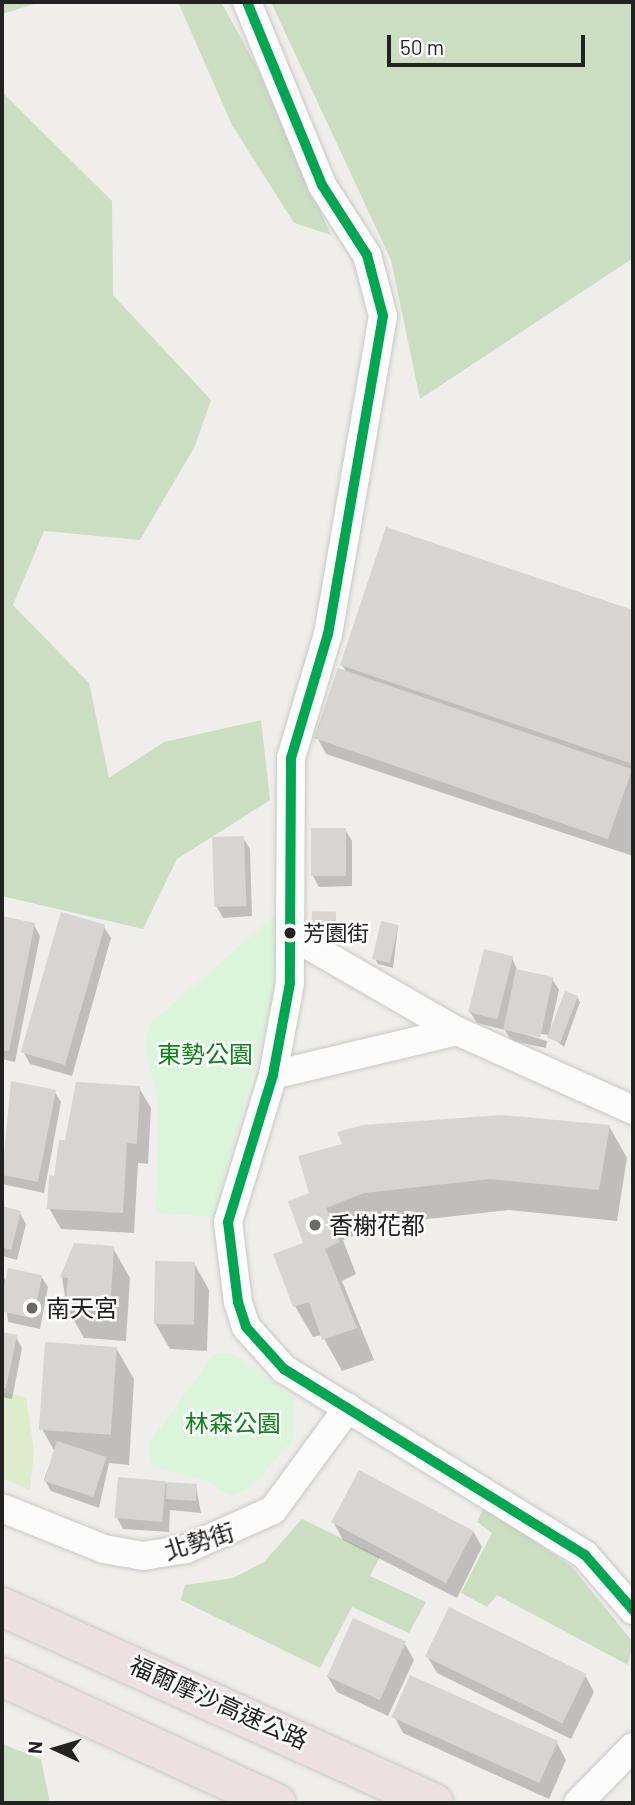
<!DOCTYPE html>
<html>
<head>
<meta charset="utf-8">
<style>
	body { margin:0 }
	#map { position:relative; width:635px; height:1805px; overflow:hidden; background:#f0eeeb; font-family:Barlow,"Noto Sans TC",sans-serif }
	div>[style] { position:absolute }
	.grass>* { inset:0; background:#ddeccb }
	.forest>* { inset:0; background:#cbdec1 }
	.park>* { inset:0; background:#daf5da }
	.shadow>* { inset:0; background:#0003 }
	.building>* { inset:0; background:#d7d4d2; transform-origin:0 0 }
	.roads { filter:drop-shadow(0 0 2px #c9c8c7) drop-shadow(0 0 2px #c9c8c7) }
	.minor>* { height:28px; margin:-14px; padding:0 14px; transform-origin:14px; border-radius:14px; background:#fdfcfc }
	.motorway>* { height:38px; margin:-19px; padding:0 19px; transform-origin:19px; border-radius:19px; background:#ece0e2 }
	.bus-1>* { height:10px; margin:-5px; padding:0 5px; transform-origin:5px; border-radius:5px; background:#00a651 }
	.dots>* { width:19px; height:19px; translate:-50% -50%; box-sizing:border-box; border:4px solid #fff; border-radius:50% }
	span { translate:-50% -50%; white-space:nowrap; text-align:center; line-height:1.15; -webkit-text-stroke:5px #fff; paint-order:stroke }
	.bus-label { font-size:22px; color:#222 }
	.left { translate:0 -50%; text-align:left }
	.park-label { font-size:24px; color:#0c8416 }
	.poi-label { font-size:24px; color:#222 }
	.street-label { font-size:24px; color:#222 }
	.frame { position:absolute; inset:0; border:4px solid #222; pointer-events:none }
	.north { position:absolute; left:21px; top:1714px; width:70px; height:70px; -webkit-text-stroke:5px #fff; paint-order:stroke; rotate:274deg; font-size:19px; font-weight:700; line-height:28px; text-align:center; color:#222 }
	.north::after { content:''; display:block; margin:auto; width:24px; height:32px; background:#222; clip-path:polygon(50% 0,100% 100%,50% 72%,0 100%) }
	.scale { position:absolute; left:387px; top:35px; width:198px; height:32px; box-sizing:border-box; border:4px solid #222; border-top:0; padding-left:9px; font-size:21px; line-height:24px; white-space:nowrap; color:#222; -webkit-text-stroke:5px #fff; paint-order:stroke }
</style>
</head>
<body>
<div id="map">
	<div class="grass">
		<i style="clip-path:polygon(2px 1393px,26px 1397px,34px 1451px,30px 1490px,2px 1478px)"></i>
	</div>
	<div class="forest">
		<i style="clip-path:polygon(2px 2px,41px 2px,2px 14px)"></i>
		<i style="clip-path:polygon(178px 2px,221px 2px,256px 65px,331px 235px,294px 223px,232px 125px)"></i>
		<i style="clip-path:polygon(271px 2px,633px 2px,633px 258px,420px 399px,391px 260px)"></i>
		<i style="clip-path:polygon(2px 92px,112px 201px,113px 295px,211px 400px,195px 446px,140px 540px,44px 531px,13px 605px,89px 683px,109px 778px,164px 742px,261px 720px,270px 800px,177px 859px,143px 929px,2px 896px)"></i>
		<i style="clip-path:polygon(484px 1506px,572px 1567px,633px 1642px,628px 1665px,497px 1595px,487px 1607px,461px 1593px,492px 1533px,477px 1522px)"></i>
		<i style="clip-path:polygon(302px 1519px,380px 1557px,370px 1576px,426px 1602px,409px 1633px,352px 1607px,320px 1668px,181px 1600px,185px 1585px,233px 1578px,264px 1562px)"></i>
		<i style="clip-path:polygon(2px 1744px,41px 1759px,50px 1803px,2px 1803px)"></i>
	</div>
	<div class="park">
		<i style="clip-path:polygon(281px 910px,283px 962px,214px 1217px,156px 1213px,159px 1103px,145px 1047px,150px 1024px)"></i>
		<i style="clip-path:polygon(214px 1354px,235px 1354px,294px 1398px,293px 1439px,253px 1486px,231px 1496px,206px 1480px,152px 1467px,149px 1443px)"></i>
	</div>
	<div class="shadow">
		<i style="clip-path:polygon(387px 529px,633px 612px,633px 856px,326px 754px,317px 737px,347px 673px,342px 665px)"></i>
		<i style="clip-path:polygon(345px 829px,352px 841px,352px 886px,319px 887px,313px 876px)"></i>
		<i style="clip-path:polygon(243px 838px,250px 849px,252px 916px,223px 918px,217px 907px)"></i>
		<i style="clip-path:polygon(335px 913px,338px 935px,316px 934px,313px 929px)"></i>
		<i style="clip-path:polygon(2px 918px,34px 925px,40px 936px,15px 1062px,2px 1059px)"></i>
		<i style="clip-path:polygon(104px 927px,111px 938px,72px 1076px,30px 1064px,24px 1053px)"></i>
		<i style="clip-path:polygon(398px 927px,393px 968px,378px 964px,375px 959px)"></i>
		<i style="clip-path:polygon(512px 958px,518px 971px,552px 979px,559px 990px,549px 1034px,577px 997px,580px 1002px,564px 1047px,549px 1035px,510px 1030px,547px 1041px,546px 1048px,511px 1041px,505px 1030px,477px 1023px,470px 1012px)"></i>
		<i style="clip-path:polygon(12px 1083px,54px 1091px,61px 1102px,44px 1193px,2px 1184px)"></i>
		<i style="clip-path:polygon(139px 1088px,151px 1108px,148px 1164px,138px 1163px,134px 1233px,61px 1229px,49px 1208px,66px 1142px)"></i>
		<i style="clip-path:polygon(609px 1126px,627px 1158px,617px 1221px,509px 1210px,383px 1224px,343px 1240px,356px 1274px,342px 1281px,374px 1360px,342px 1371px,322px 1335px,313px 1337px,295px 1306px,305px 1244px,290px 1202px)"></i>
		<i style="clip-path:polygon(2px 1208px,20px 1213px,26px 1224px,17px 1260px,2px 1256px)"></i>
		<i style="clip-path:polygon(113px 1248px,130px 1278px,126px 1341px,84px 1338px,67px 1308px,62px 1277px)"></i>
		<i style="clip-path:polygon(194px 1263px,209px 1290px,207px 1351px,170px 1349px,155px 1323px)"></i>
		<i style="clip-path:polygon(2px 1274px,7px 1284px,41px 1276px,48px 1287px,40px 1329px,8px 1322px)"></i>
		<i style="clip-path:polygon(2px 1333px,16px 1337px,22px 1348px,12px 1399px,2px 1397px)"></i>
		<i style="clip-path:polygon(116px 1348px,134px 1379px,129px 1465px,109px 1463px,99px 1508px,51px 1491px,44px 1479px,55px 1452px,42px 1429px)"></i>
		<i style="clip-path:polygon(119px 1479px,196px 1486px,201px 1513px,170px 1510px,169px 1532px,123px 1529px,117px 1518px)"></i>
		<i style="clip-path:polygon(334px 1523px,473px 1531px,482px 1547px,457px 1598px,343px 1540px)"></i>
		<i style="clip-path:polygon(405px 1644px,414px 1660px,388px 1716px,337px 1692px,327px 1676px)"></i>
		<i style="clip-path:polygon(427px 1656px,585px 1675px,594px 1692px,571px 1739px,437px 1673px)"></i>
		<i style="clip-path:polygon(394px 1716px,557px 1743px,566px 1760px,549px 1799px,403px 1733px)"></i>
	</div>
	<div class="building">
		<i style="clip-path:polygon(386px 527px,633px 610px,633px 764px,340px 665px)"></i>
		<i style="left:338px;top:668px;width:311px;height:74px;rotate:19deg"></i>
		<i style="left:311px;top:828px;width:35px;height:48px"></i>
		<i style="left:244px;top:836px;width:70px;height:32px;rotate:88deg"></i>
		<i style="left:312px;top:911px;width:24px;height:18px;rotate:2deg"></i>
		<i style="left:61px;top:912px;width:46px;height:146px;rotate:16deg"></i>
		<i style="clip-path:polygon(2px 916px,35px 923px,9px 1051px,2px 1050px)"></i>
		<i style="left:381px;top:921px;width:18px;height:39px;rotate:13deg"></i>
		<i style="left:484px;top:949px;width:30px;height:65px;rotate:14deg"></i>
		<i style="left:516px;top:969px;width:38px;height:62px;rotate:12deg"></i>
		<i style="left:565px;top:991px;width:14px;height:50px;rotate:21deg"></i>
		<i style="clip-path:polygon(11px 1081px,56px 1090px,38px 1182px,2px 1175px)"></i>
		<i style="clip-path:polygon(76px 1082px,140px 1086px,137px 1144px,127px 1143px,123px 1213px,47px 1209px,49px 1175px,54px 1176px,59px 1140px,65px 1140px)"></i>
		<i style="clip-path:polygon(502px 1115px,610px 1125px,599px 1190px,490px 1179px,364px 1193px,326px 1208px,339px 1242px,325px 1249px,357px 1328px,322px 1340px,309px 1302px,293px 1307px,273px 1254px,303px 1243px,288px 1201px,309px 1193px,298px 1156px,342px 1144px,337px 1132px,363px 1125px)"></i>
		<i style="clip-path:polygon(2px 1206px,21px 1211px,11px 1250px,2px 1247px)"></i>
		<i style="clip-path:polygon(74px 1243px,114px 1246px,110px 1312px,65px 1309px,68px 1278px,60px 1277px)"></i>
		<i style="left:155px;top:1261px;width:40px;height:63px;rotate:1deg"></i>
		<i style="left:8px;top:1268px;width:35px;height:44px;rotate:12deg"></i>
		<i style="clip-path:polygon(2px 1332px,17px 1335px,6px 1388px,2px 1388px)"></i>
		<i style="left:45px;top:1342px;width:72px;height:88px;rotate:4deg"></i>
		<i style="left:57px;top:1441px;width:52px;height:42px;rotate:18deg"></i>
		<i style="left:359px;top:1470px;width:130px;height:59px;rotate:28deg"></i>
		<i style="left:118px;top:1477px;width:48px;height:41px;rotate:5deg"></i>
		<i style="left:167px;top:1482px;width:30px;height:17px;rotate:4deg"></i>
		<i style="left:449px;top:1607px;width:153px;height:55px;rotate:26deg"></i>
		<i style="left:353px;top:1618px;width:58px;height:64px;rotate:24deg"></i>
		<i style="left:410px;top:1675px;width:162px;height:46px;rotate:24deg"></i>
	</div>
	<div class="roads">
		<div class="minor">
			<i style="left:247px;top:2px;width:198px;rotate:67.7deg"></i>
			<i style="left:322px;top:185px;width:83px;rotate:57.3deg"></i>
			<i style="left:367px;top:255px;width:63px;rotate:75.3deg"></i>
			<i style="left:383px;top:316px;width:323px;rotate:99.8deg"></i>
			<i style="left:328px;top:634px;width:129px;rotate:106.6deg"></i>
			<i style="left:291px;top:758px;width:225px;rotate:90.3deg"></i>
			<i style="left:290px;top:983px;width:94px;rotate:100.5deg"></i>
			<i style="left:273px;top:1075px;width:154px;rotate:107deg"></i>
			<i style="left:228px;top:1222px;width:81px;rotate:82.9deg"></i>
			<i style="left:238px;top:1302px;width:26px;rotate:72deg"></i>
			<i style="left:246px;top:1327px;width:57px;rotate:47.9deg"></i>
			<i style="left:284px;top:1369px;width:354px;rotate:31.7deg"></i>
			<i style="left:585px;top:1555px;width:73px;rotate:48.9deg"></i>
			<i style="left:294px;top:937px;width:188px;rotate:30deg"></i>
			<i style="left:273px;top:1075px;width:189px;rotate:-13.4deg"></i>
			<i style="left:457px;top:1031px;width:193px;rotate:24.2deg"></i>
			<i style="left:2px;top:1508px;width:110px;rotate:21.9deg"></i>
			<i style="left:104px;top:1549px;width:40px;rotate:10deg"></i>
			<i style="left:143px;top:1556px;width:44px;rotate:-9.2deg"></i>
			<i style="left:186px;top:1549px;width:95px;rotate:-24.1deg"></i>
			<i style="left:273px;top:1510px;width:127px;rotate:-53.7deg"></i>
			<i style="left:578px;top:1803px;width:78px;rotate:-45.5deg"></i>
		</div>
		<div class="motorway">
			<i style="left:2px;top:1607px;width:474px;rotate:24.4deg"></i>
			<i style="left:2px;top:1677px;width:302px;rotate:24.7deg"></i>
		</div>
	</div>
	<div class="bus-1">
		<i style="left:247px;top:2px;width:198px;rotate:67.7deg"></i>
		<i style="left:322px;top:185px;width:83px;rotate:57.3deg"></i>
		<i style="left:367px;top:255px;width:63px;rotate:75.3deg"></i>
		<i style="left:383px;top:316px;width:323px;rotate:99.8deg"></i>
		<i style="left:328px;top:634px;width:129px;rotate:106.6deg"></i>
		<i style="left:291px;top:758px;width:225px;rotate:90.3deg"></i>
		<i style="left:290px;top:983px;width:94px;rotate:100.5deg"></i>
		<i style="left:273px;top:1075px;width:154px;rotate:107deg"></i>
		<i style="left:228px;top:1222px;width:81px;rotate:82.9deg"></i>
		<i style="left:238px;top:1302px;width:26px;rotate:72deg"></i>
		<i style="left:246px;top:1327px;width:57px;rotate:47.9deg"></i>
		<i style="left:284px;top:1369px;width:354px;rotate:31.7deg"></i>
		<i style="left:585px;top:1555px;width:73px;rotate:48.9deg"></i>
	</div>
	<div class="dots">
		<i style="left:290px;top:933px;background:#222"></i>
		<i style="left:315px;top:1225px;background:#6a6968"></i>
		<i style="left:32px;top:1308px;background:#6a6968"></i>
	</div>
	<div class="bus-label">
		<span class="left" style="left:303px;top:933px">芳園街</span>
	</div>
	<div class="park-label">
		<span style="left:205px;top:1054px">東勢公園</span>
		<span style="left:233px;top:1423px">林森公園</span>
	</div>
	<div class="poi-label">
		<span class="left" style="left:329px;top:1225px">香榭花都</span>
		<span class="left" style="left:46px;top:1308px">南天宮</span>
	</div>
	<div class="street-label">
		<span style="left:199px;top:1541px;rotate:-17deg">北勢街</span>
		<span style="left:219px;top:1702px;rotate:24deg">福爾摩沙高速公路</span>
	</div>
	<div class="frame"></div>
	<div class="north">N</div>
	<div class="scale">50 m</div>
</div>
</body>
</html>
